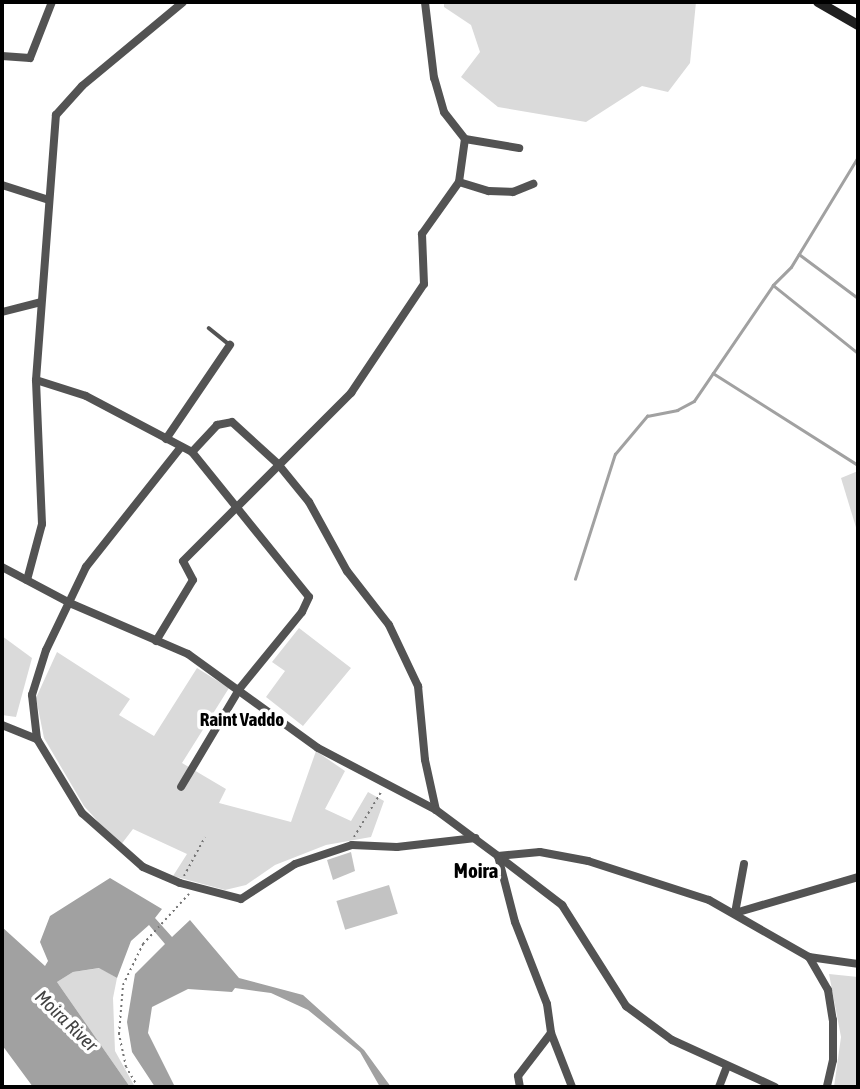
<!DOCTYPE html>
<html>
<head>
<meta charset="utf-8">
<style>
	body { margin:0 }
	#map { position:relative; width:860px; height:1089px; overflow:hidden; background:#fff; font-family:"Asap Condensed",sans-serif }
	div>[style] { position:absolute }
	.green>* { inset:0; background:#dadada }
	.water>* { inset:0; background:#a1a1a1 }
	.stream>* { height:2.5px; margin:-1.25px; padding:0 1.25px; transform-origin:1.25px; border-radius:1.25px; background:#a1a1a1 }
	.building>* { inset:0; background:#c3c3c3; transform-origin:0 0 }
	.path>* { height:2px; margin-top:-1px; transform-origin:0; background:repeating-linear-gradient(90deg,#757575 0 2px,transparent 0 5.5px) }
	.service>* { height:3.5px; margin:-1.75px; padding:0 1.75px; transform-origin:1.75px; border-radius:1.75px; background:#535353 }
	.minor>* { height:8px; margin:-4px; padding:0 4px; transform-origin:4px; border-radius:4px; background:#535353 }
	.secondary>* { height:10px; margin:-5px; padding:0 5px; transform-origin:5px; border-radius:5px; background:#202020 }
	span { translate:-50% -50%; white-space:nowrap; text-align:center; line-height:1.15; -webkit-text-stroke:7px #fff; paint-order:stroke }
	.neighbourhood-label { font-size:19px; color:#000; font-weight:700 }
	.water-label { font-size:19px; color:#424242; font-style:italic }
	.quarter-label { font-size:21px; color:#000; font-weight:700 }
	.frame { position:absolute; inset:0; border:4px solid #000; pointer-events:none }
</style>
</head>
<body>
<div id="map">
	<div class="green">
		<i style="clip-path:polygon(444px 2px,696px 2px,690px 63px,668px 92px,642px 86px,586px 122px,498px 107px,461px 77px,480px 52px,471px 25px,444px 7px)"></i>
		<i style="clip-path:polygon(858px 471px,858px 534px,841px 478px)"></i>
		<i style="clip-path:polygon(299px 628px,351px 668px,303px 726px,266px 697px,285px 671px,272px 662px)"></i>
		<i style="clip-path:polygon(2px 636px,32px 658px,16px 717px,2px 715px)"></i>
		<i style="clip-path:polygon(57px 652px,130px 699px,119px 715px,154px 736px,197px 668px,229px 688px,182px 763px,226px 789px,219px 803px,291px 822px,316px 751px,345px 771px,325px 809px,351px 821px,368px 792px,384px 801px,371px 837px,326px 845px,275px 865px,246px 885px,225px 890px,173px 876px,187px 854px,133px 829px,120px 846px,84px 806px,44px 738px,36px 698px)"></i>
		<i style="clip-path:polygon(100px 968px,117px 978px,113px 998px,115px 1051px,135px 1087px,130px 1087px,57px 982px,73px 972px)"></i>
		<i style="clip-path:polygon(829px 974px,858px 977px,858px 1087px,834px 1087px,841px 1037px)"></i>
	</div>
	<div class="water">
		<i style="clip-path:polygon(110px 878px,162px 909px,155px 918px,172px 937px,190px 920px,239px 978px,303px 995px,364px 1050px,391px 1087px,380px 1087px,360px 1052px,308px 1010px,271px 993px,235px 988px,232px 992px,188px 989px,152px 1007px,148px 1033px,175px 1087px,155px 1087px,132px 1052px,127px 1022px,135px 974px,165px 944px,149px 925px,131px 941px,117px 978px,99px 968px,73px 972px,57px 982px,130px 1087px,33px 1087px,2px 1045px,2px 927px,45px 966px,48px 961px,40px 942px,50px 916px)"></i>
	</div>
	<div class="stream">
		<i style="left:799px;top:254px;width:74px;rotate:36.7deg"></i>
		<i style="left:773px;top:285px;width:109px;rotate:38.7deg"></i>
		<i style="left:713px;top:373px;width:172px;rotate:32.4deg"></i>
		<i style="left:575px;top:579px;width:131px;rotate:-72.3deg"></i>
		<i style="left:615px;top:454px;width:50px;rotate:-49.9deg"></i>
		<i style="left:647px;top:416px;width:31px;rotate:-11deg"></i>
		<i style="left:677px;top:410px;width:19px;rotate:-28deg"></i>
		<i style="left:694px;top:401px;width:140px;rotate:-55.7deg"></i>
		<i style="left:773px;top:285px;width:25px;rotate:-45deg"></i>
		<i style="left:791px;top:267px;width:129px;rotate:-58.7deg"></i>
	</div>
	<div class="building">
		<i style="clip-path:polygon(351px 852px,355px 871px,333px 880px,327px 860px)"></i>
		<i style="left:389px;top:885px;width:30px;height:55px;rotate:73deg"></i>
	</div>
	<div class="path">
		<i style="left:354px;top:837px;width:52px;rotate:-59deg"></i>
		<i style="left:184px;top:876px;width:44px;rotate:-61.7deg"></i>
		<i style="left:138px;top:1087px;width:23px;rotate:-121deg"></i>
		<i style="left:126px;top:1067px;width:34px;rotate:-102deg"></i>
		<i style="left:119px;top:1034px;width:49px;rotate:-85.3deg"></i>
		<i style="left:123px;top:985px;width:46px;rotate:-64deg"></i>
		<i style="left:143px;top:944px;width:68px;rotate:-47.4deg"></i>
	</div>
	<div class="service">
		<i style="left:209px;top:328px;width:26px;rotate:39deg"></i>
	</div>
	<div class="minor">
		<i style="left:2px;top:56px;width:28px;rotate:4deg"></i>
		<i style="left:30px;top:58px;width:60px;rotate:-68.6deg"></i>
		<i style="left:465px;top:139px;width:55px;rotate:9.5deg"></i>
		<i style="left:459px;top:182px;width:31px;rotate:17deg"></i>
		<i style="left:489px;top:191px;width:24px;rotate:2deg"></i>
		<i style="left:513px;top:192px;width:22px;rotate:-22deg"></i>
		<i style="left:2px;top:185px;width:46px;rotate:17.7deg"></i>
		<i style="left:2px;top:312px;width:40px;rotate:-14.4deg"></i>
		<i style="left:36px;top:380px;width:52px;rotate:17.7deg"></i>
		<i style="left:86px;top:396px;width:120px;rotate:27.8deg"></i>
		<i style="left:192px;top:452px;width:186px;rotate:51.1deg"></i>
		<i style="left:309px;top:597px;width:17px;rotate:115deg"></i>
		<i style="left:302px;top:612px;width:98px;rotate:129.2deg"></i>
		<i style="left:240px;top:688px;width:115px;rotate:120.8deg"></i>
		<i style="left:166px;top:439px;width:114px;rotate:-55.8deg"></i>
		<i style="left:181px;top:447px;width:153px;rotate:128.4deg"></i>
		<i style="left:86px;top:567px;width:92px;rotate:115.7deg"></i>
		<i style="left:46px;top:650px;width:47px;rotate:107.3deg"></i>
		<i style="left:32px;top:695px;width:44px;rotate:83.5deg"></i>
		<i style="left:37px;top:739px;width:87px;rotate:58.7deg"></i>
		<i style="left:82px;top:813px;width:81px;rotate:41.5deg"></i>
		<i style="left:143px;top:867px;width:40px;rotate:23.4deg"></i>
		<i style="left:180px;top:883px;width:63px;rotate:14.7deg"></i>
		<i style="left:241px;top:899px;width:64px;rotate:-32.9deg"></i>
		<i style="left:295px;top:864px;width:60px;rotate:-18.4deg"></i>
		<i style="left:352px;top:845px;width:45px;rotate:2.5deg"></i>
		<i style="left:397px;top:847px;width:79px;rotate:-6.6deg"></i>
		<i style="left:192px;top:452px;width:37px;rotate:-47deg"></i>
		<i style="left:217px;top:425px;width:15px;rotate:-11deg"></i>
		<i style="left:232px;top:422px;width:62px;rotate:42.4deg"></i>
		<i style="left:278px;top:464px;width:49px;rotate:50.8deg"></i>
		<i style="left:309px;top:502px;width:79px;rotate:61.2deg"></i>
		<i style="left:347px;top:571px;width:68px;rotate:52.1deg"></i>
		<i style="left:389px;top:625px;width:68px;rotate:64.6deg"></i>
		<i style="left:418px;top:686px;width:74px;rotate:84.6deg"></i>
		<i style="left:425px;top:760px;width:51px;rotate:77.6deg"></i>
		<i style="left:2px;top:567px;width:79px;rotate:27.9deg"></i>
		<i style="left:72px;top:604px;width:126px;rotate:23.3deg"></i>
		<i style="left:188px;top:654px;width:160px;rotate:35.9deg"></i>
		<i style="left:318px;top:748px;width:133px;rotate:27.7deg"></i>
		<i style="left:436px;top:810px;width:77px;rotate:36.6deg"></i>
		<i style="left:498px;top:856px;width:42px;rotate:-5.4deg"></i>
		<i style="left:540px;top:852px;width:49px;rotate:10.6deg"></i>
		<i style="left:588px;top:861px;width:127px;rotate:17.9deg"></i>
		<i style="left:709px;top:900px;width:115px;rotate:29.7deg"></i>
		<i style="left:809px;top:957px;width:49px;rotate:8.1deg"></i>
		<i style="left:27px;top:580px;width:58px;rotate:-75deg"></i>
		<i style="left:42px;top:524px;width:144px;rotate:-92.4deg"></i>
		<i style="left:36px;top:380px;width:266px;rotate:-85.7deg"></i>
		<i style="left:56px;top:115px;width:39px;rotate:-48deg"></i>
		<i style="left:82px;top:86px;width:131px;rotate:-39.7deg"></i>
		<i style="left:156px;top:641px;width:71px;rotate:-58.8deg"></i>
		<i style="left:193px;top:580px;width:21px;rotate:-118deg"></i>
		<i style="left:183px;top:561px;width:238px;rotate:-45deg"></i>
		<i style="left:351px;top:393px;width:131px;rotate:-56.2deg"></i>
		<i style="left:424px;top:284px;width:50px;rotate:-92.3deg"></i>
		<i style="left:422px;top:234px;width:64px;rotate:-54.6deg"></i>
		<i style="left:459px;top:182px;width:43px;rotate:-82.1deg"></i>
		<i style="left:465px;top:139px;width:34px;rotate:-128deg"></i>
		<i style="left:444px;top:112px;width:35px;rotate:-106deg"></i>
		<i style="left:434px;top:78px;width:77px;rotate:-96.8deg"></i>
		<i style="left:2px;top:725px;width:38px;rotate:22deg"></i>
		<i style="left:498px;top:856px;width:81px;rotate:37.4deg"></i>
		<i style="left:562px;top:905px;width:120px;rotate:57.6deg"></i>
		<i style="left:626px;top:1006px;width:57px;rotate:36.5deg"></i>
		<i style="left:672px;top:1040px;width:113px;rotate:24.5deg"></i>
		<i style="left:498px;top:856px;width:68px;rotate:75.6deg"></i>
		<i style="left:515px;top:922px;width:88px;rotate:68.7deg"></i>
		<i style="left:547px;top:1004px;width:29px;rotate:82deg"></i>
		<i style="left:551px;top:1033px;width:54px;rotate:127.5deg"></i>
		<i style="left:518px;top:1076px;width:11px;rotate:80deg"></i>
		<i style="left:744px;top:864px;width:50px;rotate:100.4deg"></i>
		<i style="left:735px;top:913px;width:128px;rotate:-16.3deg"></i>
		<i style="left:809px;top:957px;width:38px;rotate:60deg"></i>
		<i style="left:828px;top:990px;width:30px;rotate:81deg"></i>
		<i style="left:833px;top:1020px;width:40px;rotate:90deg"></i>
		<i style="left:833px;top:1060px;width:28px;rotate:103deg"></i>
		<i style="left:551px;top:1033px;width:58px;rotate:68.7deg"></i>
		<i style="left:719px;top:1087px;width:22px;rotate:-69deg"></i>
	</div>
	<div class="secondary">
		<i style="left:818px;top:2px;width:46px;rotate:29.9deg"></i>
	</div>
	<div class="neighbourhood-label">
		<span style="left:242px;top:720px">Raint Vaddo</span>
	</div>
	<div class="water-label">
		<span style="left:66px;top:1021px;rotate:44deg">Moira River</span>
	</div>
	<div class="quarter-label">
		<span style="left:476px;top:870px">Moira</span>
	</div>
	<div class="frame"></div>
</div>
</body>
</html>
